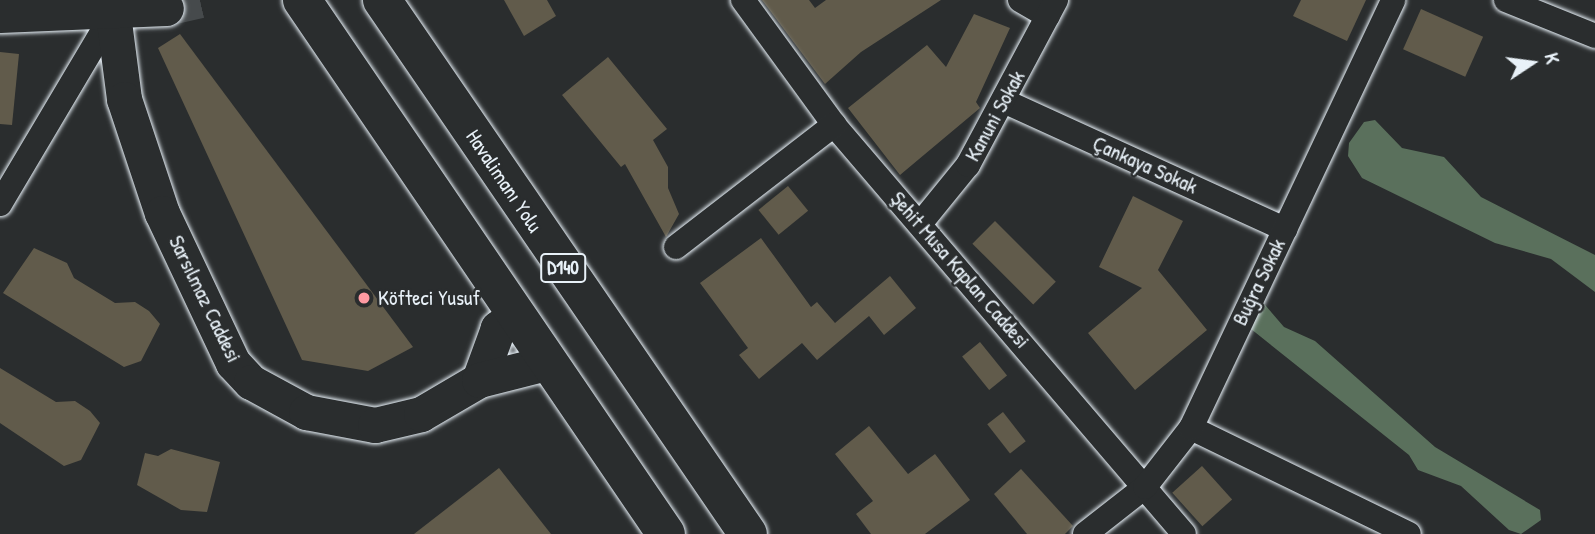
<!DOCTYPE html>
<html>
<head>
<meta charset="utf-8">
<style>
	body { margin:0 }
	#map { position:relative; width:1595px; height:534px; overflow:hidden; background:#2a2d2e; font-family:"Patrick Hand",sans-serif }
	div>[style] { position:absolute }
	.green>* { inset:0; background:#5a705c }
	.building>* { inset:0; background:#615b4b; transform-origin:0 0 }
	.secondary-tunnel>* { height:35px; margin-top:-17.5px; transform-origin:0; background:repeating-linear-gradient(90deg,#464a4c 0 35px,transparent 0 53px) }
	.roads { filter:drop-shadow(0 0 2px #e8f1f8) drop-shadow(0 0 2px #e8f1f8) }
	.street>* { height:24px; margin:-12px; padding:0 12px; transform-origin:12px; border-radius:12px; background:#2a2d2e }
	.secondary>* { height:35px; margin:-17.5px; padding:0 17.5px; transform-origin:17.5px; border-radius:17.5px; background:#2a2d2e }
	.highway>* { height:38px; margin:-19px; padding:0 19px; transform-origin:19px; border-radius:19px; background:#2a2d2e }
	.dots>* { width:19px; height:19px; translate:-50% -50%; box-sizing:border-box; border:4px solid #2a2d2e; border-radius:50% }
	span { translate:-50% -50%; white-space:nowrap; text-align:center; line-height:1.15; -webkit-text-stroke:5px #2a2d2e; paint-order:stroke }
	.shield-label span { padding:2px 5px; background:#2a2d2e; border:2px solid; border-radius:5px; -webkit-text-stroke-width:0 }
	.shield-label { font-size:19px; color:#e8f1f8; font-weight:700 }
	.street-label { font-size:21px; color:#e8f1f8 }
	.poi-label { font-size:21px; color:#e8f1f8 }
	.left { translate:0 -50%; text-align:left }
	.north { position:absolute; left:1497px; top:28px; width:70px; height:70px; -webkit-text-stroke:5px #2a2d2e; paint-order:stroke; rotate:77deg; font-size:19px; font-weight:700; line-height:28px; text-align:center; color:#e8f1f8 }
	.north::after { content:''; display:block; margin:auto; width:24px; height:32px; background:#e8f1f8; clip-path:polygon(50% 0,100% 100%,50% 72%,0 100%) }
</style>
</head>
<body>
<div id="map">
	<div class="green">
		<i style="clip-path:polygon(1375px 120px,1402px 148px,1444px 157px,1481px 197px,1595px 255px,1595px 292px,1551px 259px,1495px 243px,1362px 178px,1348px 156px,1349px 143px,1364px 122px)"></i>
		<i style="clip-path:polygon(1260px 299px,1284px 327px,1315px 341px,1435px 447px,1540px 510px,1541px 520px,1521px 534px,1509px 530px,1461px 486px,1418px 470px,1409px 455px,1241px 321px)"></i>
	</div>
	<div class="building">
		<i style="clip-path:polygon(504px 0,547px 0,556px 16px,524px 36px)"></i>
		<i style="clip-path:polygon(762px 0,809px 0,815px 8px,826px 0,941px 0,861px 52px,825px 84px)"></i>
		<i style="clip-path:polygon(1301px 0,1366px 0,1347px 41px,1293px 16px)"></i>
		<i style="left:1421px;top:9px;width:68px;height:44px;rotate:24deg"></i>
		<i style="clip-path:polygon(974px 14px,1010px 28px,976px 102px,980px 108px,900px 175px,848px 108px,927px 45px,946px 67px)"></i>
		<i style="clip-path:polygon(180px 34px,413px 347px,368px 371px,302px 360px,158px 48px)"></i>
		<i style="clip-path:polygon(0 52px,19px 54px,12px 125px,0 124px)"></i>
		<i style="clip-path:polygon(608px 57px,667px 129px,653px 140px,668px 167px,668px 188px,679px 214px,666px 237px,625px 164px,621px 167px,562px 95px)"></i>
		<i style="left:788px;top:186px;width:32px;height:38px;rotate:51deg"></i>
		<i style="clip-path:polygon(1133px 196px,1183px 221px,1158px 270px,1207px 330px,1135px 390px,1088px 333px,1142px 288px,1099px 267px)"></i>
		<i style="left:995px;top:221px;width:86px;height:32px;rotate:45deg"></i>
		<i style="clip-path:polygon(761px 238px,811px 307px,817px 302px,835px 323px,890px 276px,916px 308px,884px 335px,869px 316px,817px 360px,802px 343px,759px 379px,739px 355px,748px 348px,700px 283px)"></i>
		<i style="clip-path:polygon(34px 248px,67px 263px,74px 278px,115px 303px,135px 302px,149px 311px,160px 324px,141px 361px,124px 367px,3px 293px)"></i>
		<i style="left:980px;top:342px;width:43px;height:23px;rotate:51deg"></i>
		<i style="clip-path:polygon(0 368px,56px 402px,75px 401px,90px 411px,100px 423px,81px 460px,64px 466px,0 423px)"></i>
		<i style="left:1003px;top:412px;width:37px;height:20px;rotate:52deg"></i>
		<i style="clip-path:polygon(869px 426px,908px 474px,935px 454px,970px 500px,925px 534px,871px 534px,856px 514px,873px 501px,835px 454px)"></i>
		<i style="clip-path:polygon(171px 449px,220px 462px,207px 512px,181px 510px,137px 485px,145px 453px,158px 456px)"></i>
		<i style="left:1202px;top:466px;width:45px;height:40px;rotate:48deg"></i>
		<i style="clip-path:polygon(499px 468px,551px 534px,414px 534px)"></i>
		<i style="clip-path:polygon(1021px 469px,1073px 526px,1065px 534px,1027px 534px,994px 494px)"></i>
	</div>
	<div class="secondary-tunnel">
		<i style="left:166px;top:8px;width:35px;rotate:-13deg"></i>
	</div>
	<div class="roads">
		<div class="street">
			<i style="left:743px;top:0;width:155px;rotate:53.9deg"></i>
			<i style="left:834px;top:125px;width:538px;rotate:49.44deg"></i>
			<i style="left:1020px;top:0;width:32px;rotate:30deg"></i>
			<i style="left:1506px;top:0;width:96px;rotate:22deg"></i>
			<i style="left:1006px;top:102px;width:307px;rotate:24.5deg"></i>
			<i style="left:0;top:204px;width:221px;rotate:-59.3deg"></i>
			<i style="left:920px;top:224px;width:76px;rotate:-50.9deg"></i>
			<i style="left:968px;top:165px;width:187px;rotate:-61.9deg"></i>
			<i style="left:676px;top:247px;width:200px;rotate:-37.7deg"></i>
			<i style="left:1191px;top:428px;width:242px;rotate:25.9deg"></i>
			<i style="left:1085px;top:534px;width:76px;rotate:-38.1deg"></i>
			<i style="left:1145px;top:487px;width:75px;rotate:-52.1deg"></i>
			<i style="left:1191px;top:428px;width:473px;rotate:-64.7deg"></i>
		</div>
		<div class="secondary">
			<i style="left:113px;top:14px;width:86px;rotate:82.6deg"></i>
			<i style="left:124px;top:99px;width:120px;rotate:71.6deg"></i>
			<i style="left:162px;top:213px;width:166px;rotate:64.7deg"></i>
			<i style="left:233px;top:363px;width:26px;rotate:47deg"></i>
			<i style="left:251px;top:382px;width:63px;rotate:28.6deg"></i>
			<i style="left:306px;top:412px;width:70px;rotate:10.7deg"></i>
			<i style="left:375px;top:425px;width:47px;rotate:-13.4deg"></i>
			<i style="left:421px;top:414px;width:67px;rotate:-30.4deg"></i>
			<i style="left:0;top:15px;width:166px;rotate:-2.4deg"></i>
			<i style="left:513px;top:317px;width:19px;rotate:144deg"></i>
			<i style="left:498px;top:328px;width:55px;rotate:110.1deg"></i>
			<i style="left:479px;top:380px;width:69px;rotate:-14.2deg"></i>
		</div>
		<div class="highway">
			<i style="left:302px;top:0;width:646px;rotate:55.72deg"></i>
			<i style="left:382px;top:0;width:647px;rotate:55.57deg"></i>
		</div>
	</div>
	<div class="dots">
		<i style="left:364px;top:298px;background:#ff9aa2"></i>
	</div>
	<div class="shield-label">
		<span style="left:563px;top:268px">D140</span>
	</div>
	<div class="street-label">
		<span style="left:995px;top:116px;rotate:-61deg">Kanuni Sokak</span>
		<span style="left:1145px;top:165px;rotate:24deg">Çankaya Sokak</span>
		<span style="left:504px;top:181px;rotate:56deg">Havalimanı Yolu</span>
		<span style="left:960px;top:270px;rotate:49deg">Şehit Musa Kaplan Caddesi</span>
		<span style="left:1259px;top:282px;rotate:-64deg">Buğra Sokak</span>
		<span style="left:205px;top:299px;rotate:64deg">Sarsılmaz Caddesi</span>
	</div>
	<div class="poi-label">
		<span class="left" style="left:378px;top:298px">Köfteci Yusuf</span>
	</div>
	<div class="north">K</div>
</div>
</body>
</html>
